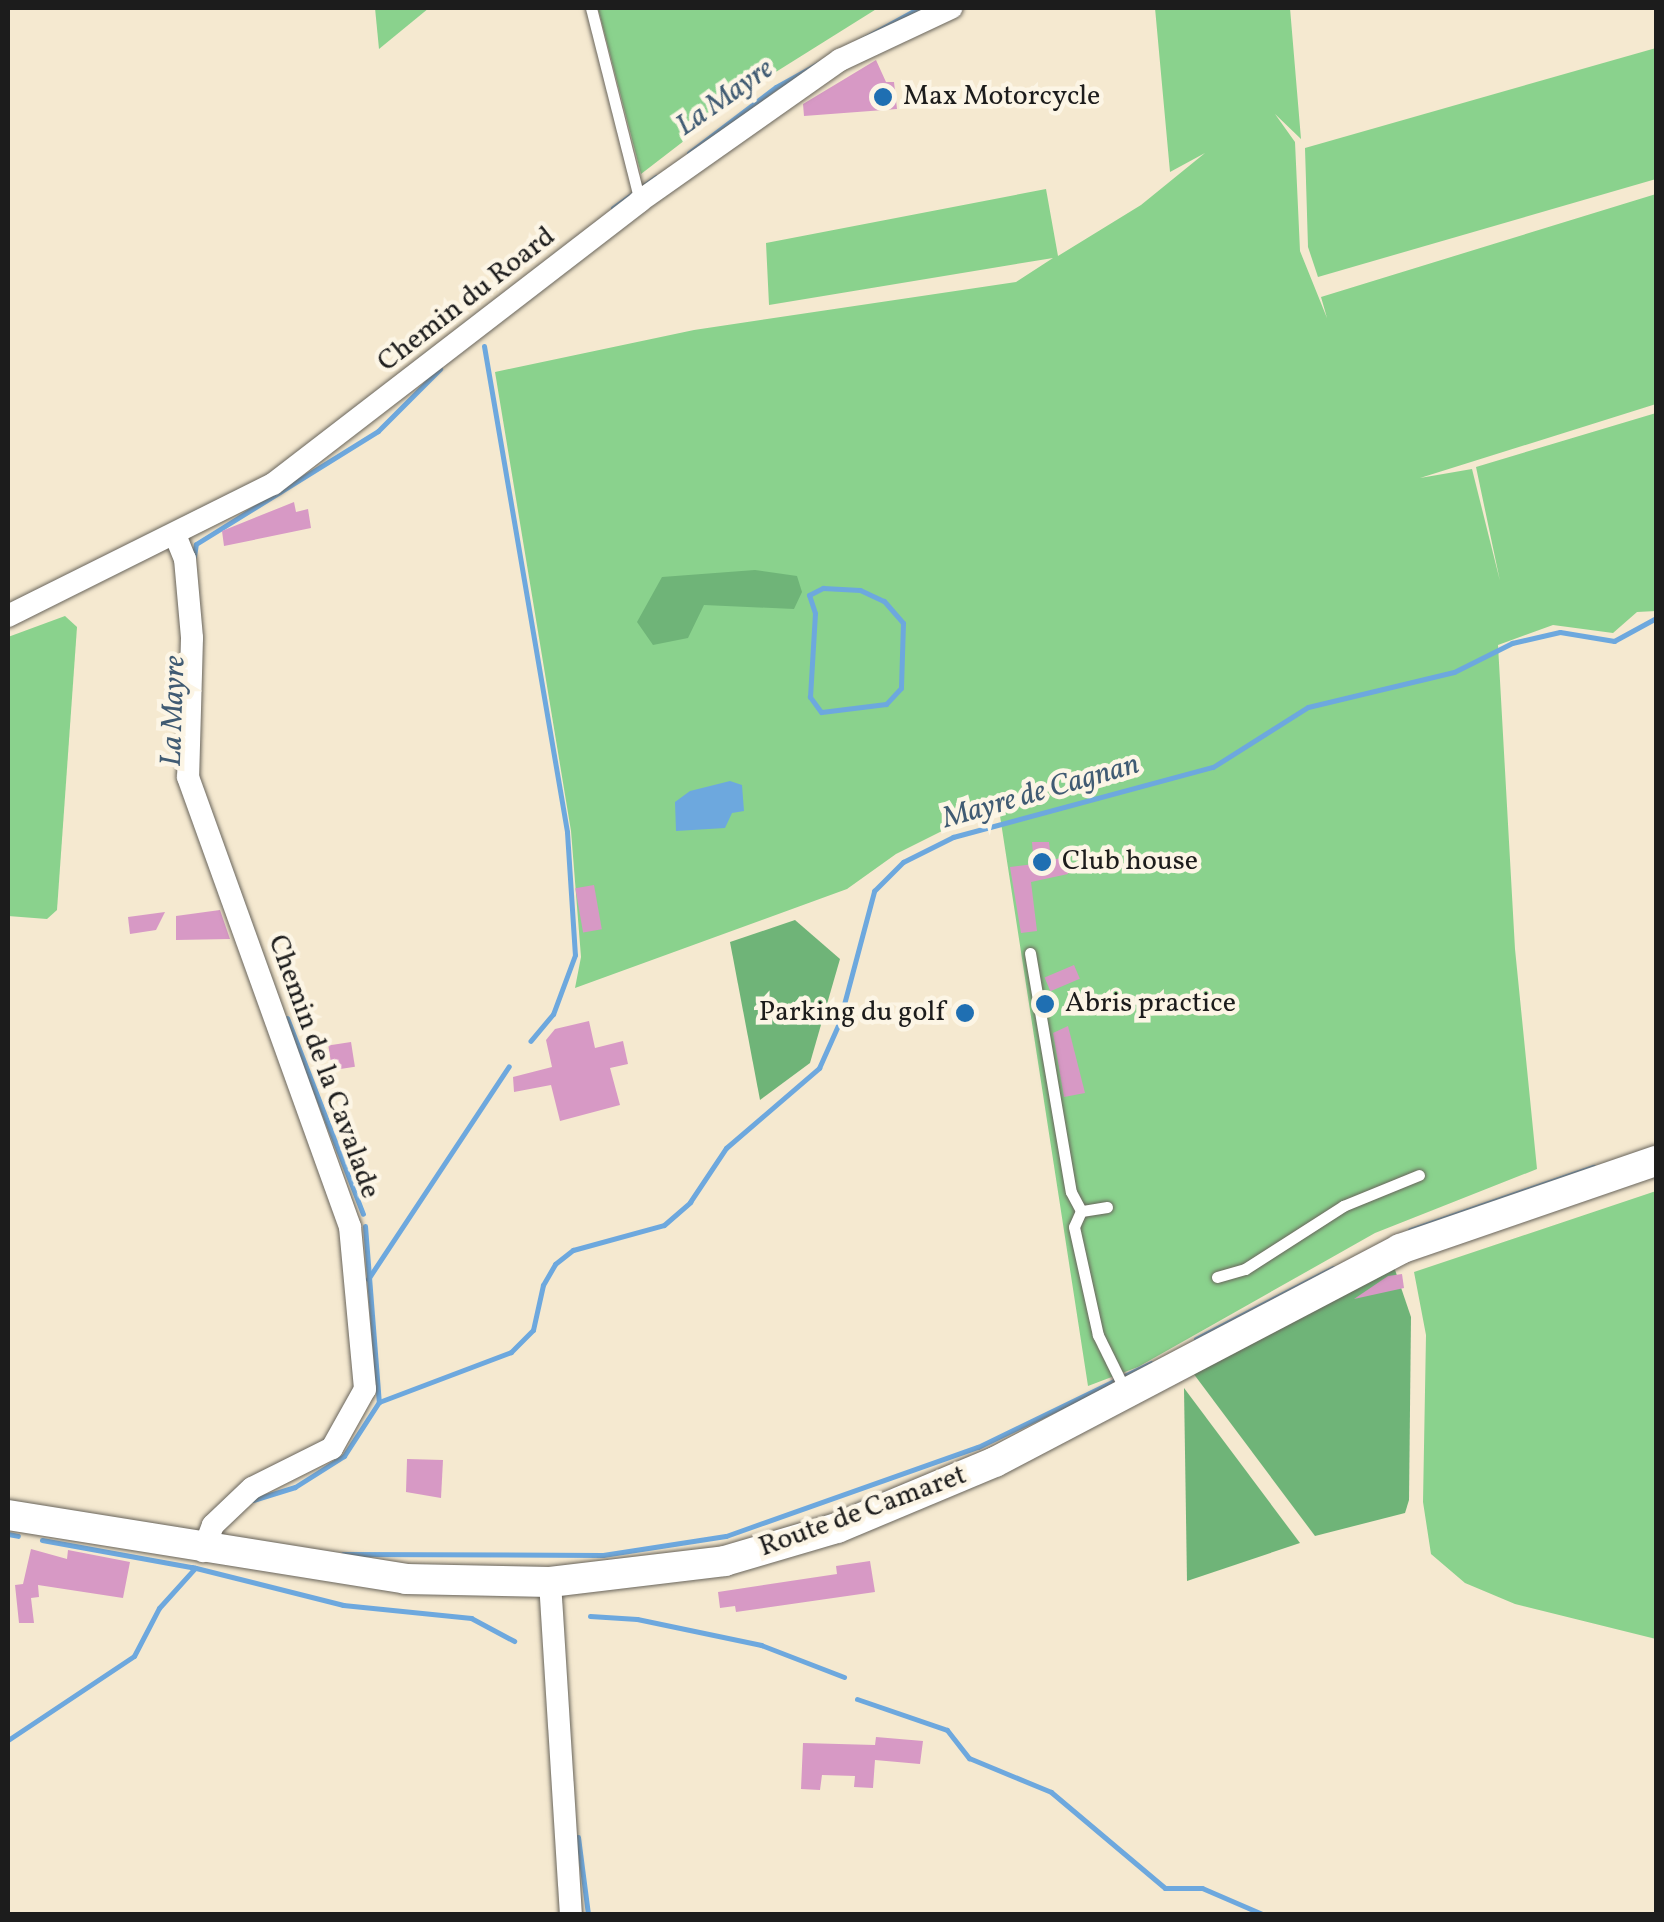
<!DOCTYPE html>
<html>
<head>
<meta charset="utf-8">
<style>
	body { margin:0 }
	#map { position:relative; width:1664px; height:1922px; overflow:hidden; background:#f5e9d0; font-family:Vollkorn,serif }
	div>[style] { position:absolute }
	.green>* { inset:0; background:#8ad28d }
	.forest>* { inset:0; background:#6fb478 }
	.water>* { inset:0; background:#6da8de }
	.stream>* { height:5px; margin:-2.5px; padding:0 2.5px; transform-origin:2.5px; border-radius:2.5px; background:#6da8de }
	.building>* { inset:0; background:#d799c5; transform-origin:0 0 }
	.roads { filter:drop-shadow(0 0 2px #68645b) drop-shadow(0 0 2px #68645b) }
	.service>* { height:11px; margin:-5.5px; padding:0 5.5px; transform-origin:5.5px; border-radius:5.5px; background:#fff }
	.minor>* { height:22px; margin:-11px; padding:0 11px; transform-origin:11px; border-radius:11px; background:#fff }
	.secondary>* { height:30px; margin:-15px; padding:0 15px; transform-origin:15px; border-radius:15px; background:#fff }
	.dots>* { width:28px; height:28px; translate:-50% -50%; box-sizing:border-box; border:5px solid #fcf5e5; border-radius:50% }
	span { translate:-50% -50%; white-space:nowrap; text-align:center; line-height:1.15; -webkit-text-stroke:9px #fcf5e5; paint-order:stroke }
	.poi-label { font-size:28px; color:#1c1c1c }
	.left { translate:0 -50%; text-align:left }
	.right { translate:-100% -50%; text-align:right }
	.street-label { font-size:28px; color:#1c1c1c }
	.water-label { font-size:30px; color:#405b73; font-style:italic }
	.frame { position:absolute; inset:0; border:10px solid #1c1c1c; pointer-events:none }
</style>
</head>
<body>
<div id="map">
	<div class="green">
		<i style="clip-path:polygon(375px 8px,429px 8px,379px 49px)"></i>
		<i style="clip-path:polygon(598px 8px,878px 8px,763px 80px,641px 174px)"></i>
		<i style="clip-path:polygon(1155px 8px,1290px 8px,1301px 139px,1275px 114px,1295px 142px,1300px 251px,1327px 318px,1321px 297px,1656px 194px,1656px 404px,1420px 478px,1472px 469px,1500px 581px,1476px 467px,1656px 413px,1656px 611px,1637px 612px,1613px 633px,1553px 625px,1498px 645px,1515px 949px,1537px 1169px,1375px 1233px,1138px 1367px,1088px 1386px,998px 803px,896px 854px,847px 889px,575px 988px,581px 957px,571px 831px,495px 372px,694px 330px,1016px 282px,1053px 258px,769px 305px,766px 243px,1046px 189px,1058px 256px,1141px 205px,1205px 153px,1170px 172px)"></i>
		<i style="clip-path:polygon(1656px 48px,1656px 179px,1318px 277px,1308px 247px,1305px 148px)"></i>
		<i style="clip-path:polygon(65px 616px,77px 627px,57px 910px,47px 919px,8px 916px,8px 637px)"></i>
		<i style="clip-path:polygon(1656px 1191px,1656px 1639px,1515px 1604px,1465px 1583px,1431px 1554px,1423px 1502px,1426px 1335px,1414px 1272px)"></i>
	</div>
	<div class="forest">
		<i style="clip-path:polygon(755px 570px,797px 576px,802px 592px,794px 609px,704px 605px,688px 638px,653px 645px,637px 622px,662px 577px)"></i>
		<i style="clip-path:polygon(795px 920px,840px 959px,810px 1063px,760px 1100px,730px 942px)"></i>
		<i style="clip-path:polygon(1392px 1261px,1411px 1317px,1409px 1500px,1405px 1513px,1315px 1536px,1193px 1373px)"></i>
		<i style="clip-path:polygon(1184px 1388px,1300px 1543px,1187px 1581px)"></i>
	</div>
	<div class="water">
		<i style="clip-path:polygon(730px 781px,742px 785px,744px 811px,732px 813px,725px 828px,676px 831px,675px 802px,690px 791px)"></i>
	</div>
	<div class="stream">
		<i style="left:689px;top:153px;width:109px;rotate:-37.2deg"></i>
		<i style="left:776px;top:87px;width:163px;rotate:-28.9deg"></i>
		<i style="left:613px;top:208px;width:53px;rotate:-35.8deg"></i>
		<i style="left:484px;top:346px;width:493px;rotate:80.3deg"></i>
		<i style="left:567px;top:832px;width:123px;rotate:86.3deg"></i>
		<i style="left:575px;top:955px;width:63px;rotate:110.4deg"></i>
		<i style="left:553px;top:1014px;width:35px;rotate:130deg"></i>
		<i style="left:194px;top:556px;width:12px;rotate:-81deg"></i>
		<i style="left:196px;top:544px;width:214px;rotate:-31.8deg"></i>
		<i style="left:378px;top:431px;width:88px;rotate:-45deg"></i>
		<i style="left:823px;top:588px;width:37px;rotate:3deg"></i>
		<i style="left:860px;top:590px;width:26px;rotate:25deg"></i>
		<i style="left:884px;top:601px;width:29px;rotate:49deg"></i>
		<i style="left:903px;top:623px;width:65px;rotate:91.8deg"></i>
		<i style="left:901px;top:688px;width:22px;rotate:133deg"></i>
		<i style="left:886px;top:704px;width:65px;rotate:173deg"></i>
		<i style="left:821px;top:712px;width:19px;rotate:-126deg"></i>
		<i style="left:810px;top:697px;width:84px;rotate:-86.6deg"></i>
		<i style="left:815px;top:613px;width:19px;rotate:-108deg"></i>
		<i style="left:809px;top:595px;width:16px;rotate:-27deg"></i>
		<i style="left:287px;top:1018px;width:210px;rotate:68.8deg"></i>
		<i style="left:365px;top:1226px;width:177px;rotate:85.5deg"></i>
		<i style="left:1410px;top:1230px;width:194px;rotate:-19deg"></i>
		<i style="left:368px;top:1279px;width:255px;rotate:-56.5deg"></i>
		<i style="left:1196px;top:1339px;width:154px;rotate:-27.4deg"></i>
		<i style="left:253px;top:1500px;width:44px;rotate:-17.2deg"></i>
		<i style="left:295px;top:1487px;width:58px;rotate:-32.3deg"></i>
		<i style="left:344px;top:1456px;width:64px;rotate:-57.1deg"></i>
		<i style="left:379px;top:1402px;width:141px;rotate:-20.7deg"></i>
		<i style="left:511px;top:1352px;width:31px;rotate:-45deg"></i>
		<i style="left:533px;top:1330px;width:46px;rotate:-77.5deg"></i>
		<i style="left:543px;top:1285px;width:24px;rotate:-60deg"></i>
		<i style="left:555px;top:1264px;width:23px;rotate:-38deg"></i>
		<i style="left:573px;top:1250px;width:94px;rotate:-15.4deg"></i>
		<i style="left:664px;top:1225px;width:35px;rotate:-41deg"></i>
		<i style="left:690px;top:1202px;width:65px;rotate:-56.3deg"></i>
		<i style="left:726px;top:1148px;width:123px;rotate:-40.7deg"></i>
		<i style="left:819px;top:1068px;width:49px;rotate:-66deg"></i>
		<i style="left:839px;top:1023px;width:137px;rotate:-75.1deg"></i>
		<i style="left:874px;top:891px;width:41px;rotate:-45deg"></i>
		<i style="left:903px;top:862px;width:56px;rotate:-26.6deg"></i>
		<i style="left:953px;top:837px;width:269px;rotate:-15.1deg"></i>
		<i style="left:1213px;top:767px;width:112px;rotate:-32.3deg"></i>
		<i style="left:1308px;top:707px;width:150px;rotate:-13.5deg"></i>
		<i style="left:1454px;top:672px;width:65px;rotate:-26.6deg"></i>
		<i style="left:1512px;top:643px;width:49px;rotate:-12.9deg"></i>
		<i style="left:1560px;top:632px;width:55px;rotate:9.5deg"></i>
		<i style="left:1614px;top:641px;width:48px;rotate:-28.7deg"></i>
		<i style="left:8px;top:1534px;width:10px;rotate:11deg"></i>
		<i style="left:42px;top:1540px;width:151px;rotate:10.3deg"></i>
		<i style="left:343px;top:1554px;width:260px;rotate:0.2deg"></i>
		<i style="left:603px;top:1555px;width:124px;rotate:-8.8deg"></i>
		<i style="left:726px;top:1536px;width:267px;rotate:-19.5deg"></i>
		<i style="left:978px;top:1447px;width:192px;rotate:-25.9deg"></i>
		<i style="left:192px;top:1567px;width:156px;rotate:14.1deg"></i>
		<i style="left:343px;top:1605px;width:129px;rotate:5.8deg"></i>
		<i style="left:471px;top:1618px;width:49px;rotate:28.1deg"></i>
		<i style="left:590px;top:1616px;width:47px;rotate:3.7deg"></i>
		<i style="left:637px;top:1619px;width:127px;rotate:11.8deg"></i>
		<i style="left:761px;top:1645px;width:89px;rotate:21.1deg"></i>
		<i style="left:857px;top:1699px;width:95px;rotate:19deg"></i>
		<i style="left:947px;top:1730px;width:36px;rotate:52deg"></i>
		<i style="left:969px;top:1758px;width:89px;rotate:22.5deg"></i>
		<i style="left:1051px;top:1792px;width:149px;rotate:40.1deg"></i>
		<i style="left:1165px;top:1888px;width:37px"></i>
		<i style="left:1202px;top:1888px;width:65px;rotate:23.4deg"></i>
		<i style="left:8px;top:1740px;width:151px;rotate:-33.7deg"></i>
		<i style="left:134px;top:1656px;width:54px;rotate:-62.5deg"></i>
		<i style="left:159px;top:1608px;width:54px;rotate:-48deg"></i>
		<i style="left:578px;top:1837px;width:78px;rotate:82.6deg"></i>
	</div>
	<div class="building">
		<i style="clip-path:polygon(876px 60px,886px 82px,894px 82px,897px 109px,804px 116px,803px 104px)"></i>
		<i style="clip-path:polygon(294px 502px,296px 512px,308px 509px,311px 528px,224px 546px,222px 531px)"></i>
		<i style="clip-path:polygon(1032px 842px,1049px 842px,1051px 860px,1066px 857px,1068px 874px,1031px 882px,1037px 931px,1021px 933px,1010px 867px,1034px 864px)"></i>
		<i style="left:594px;top:885px;width:45px;height:19px;rotate:80deg"></i>
		<i style="clip-path:polygon(220px 910px,230px 939px,176px 940px,176px 916px)"></i>
		<i style="clip-path:polygon(165px 912px,156px 930px,130px 934px,128px 917px)"></i>
		<i style="left:1074px;top:965px;width:15px;height:32px;rotate:67deg"></i>
		<i style="clip-path:polygon(589px 1021px,595px 1048px,623px 1041px,628px 1064px,610px 1068px,620px 1105px,560px 1121px,551px 1085px,514px 1092px,513px 1077px,552px 1067px,546px 1040px,555px 1029px)"></i>
		<i style="clip-path:polygon(1068px 1026px,1085px 1093px,1064px 1097px,1053px 1033px)"></i>
		<i style="left:351px;top:1042px;width:25px;height:23px;rotate:81deg"></i>
		<i style="clip-path:polygon(1402px 1274px,1404px 1288px,1354px 1299px,1388px 1276px)"></i>
		<i style="clip-path:polygon(407px 1459px,443px 1460px,441px 1498px,406px 1492px)"></i>
		<i style="clip-path:polygon(31px 1549px,67px 1559px,68px 1550px,130px 1562px,123px 1598px,38px 1585px,39px 1597px,31px 1598px,34px 1623px,19px 1623px,15px 1585px,23px 1584px)"></i>
		<i style="clip-path:polygon(870px 1561px,875px 1592px,736px 1612px,735px 1606px,720px 1608px,718px 1592px,837px 1574px,836px 1566px)"></i>
		<i style="clip-path:polygon(876px 1737px,923px 1741px,920px 1764px,875px 1760px,873px 1788px,854px 1787px,855px 1776px,822px 1775px,820px 1790px,801px 1789px,803px 1743px,875px 1745px)"></i>
	</div>
	<div class="roads">
		<div class="service">
			<i style="left:591px;top:8px;width:199px;rotate:75.8deg"></i>
			<i style="left:1030px;top:953px;width:242px;rotate:80.3deg"></i>
			<i style="left:1071px;top:1192px;width:21px;rotate:62deg"></i>
			<i style="left:1107px;top:1207px;width:26px;rotate:171deg"></i>
			<i style="left:1081px;top:1211px;width:17px;rotate:114deg"></i>
			<i style="left:1074px;top:1227px;width:111px;rotate:77.5deg"></i>
			<i style="left:1098px;top:1335px;width:64px;rotate:63.8deg"></i>
			<i style="left:1217px;top:1277px;width:29px;rotate:-16deg"></i>
			<i style="left:1245px;top:1269px;width:117px;rotate:-32.7deg"></i>
			<i style="left:1343px;top:1206px;width:82px;rotate:-22.2deg"></i>
		</div>
		<div class="minor">
			<i style="left:176px;top:537px;width:24px;rotate:68deg"></i>
			<i style="left:185px;top:559px;width:79px;rotate:84.9deg"></i>
			<i style="left:192px;top:638px;width:139px;rotate:91.6deg"></i>
			<i style="left:188px;top:777px;width:478px;rotate:70.2deg"></i>
			<i style="left:350px;top:1227px;width:163px;rotate:84.7deg"></i>
			<i style="left:365px;top:1389px;width:68px;rotate:119.2deg"></i>
			<i style="left:332px;top:1448px;width:89px;rotate:153.4deg"></i>
			<i style="left:252px;top:1488px;width:54px;rotate:136.5deg"></i>
			<i style="left:213px;top:1525px;width:28px;rotate:111deg"></i>
			<i style="left:8px;top:616px;width:296px;rotate:-26.5deg"></i>
			<i style="left:273px;top:484px;width:463px;rotate:-37.6deg"></i>
			<i style="left:640px;top:201px;width:245px;rotate:-35.2deg"></i>
			<i style="left:840px;top:60px;width:123px;rotate:-25.1deg"></i>
			<i style="left:550px;top:1582px;width:333px;rotate:86.4deg"></i>
		</div>
		<div class="secondary">
			<i style="left:8px;top:1515px;width:403px;rotate:9.1deg"></i>
			<i style="left:406px;top:1579px;width:144px;rotate:1.2deg"></i>
			<i style="left:550px;top:1582px;width:176px;rotate:-6.8deg"></i>
			<i style="left:725px;top:1561px;width:117px;rotate:-16.4deg"></i>
			<i style="left:837px;top:1528px;width:171px;rotate:-22.7deg"></i>
			<i style="left:995px;top:1462px;width:458px;rotate:-27.7deg"></i>
			<i style="left:1400px;top:1249px;width:271px;rotate:-19deg"></i>
		</div>
	</div>
	<div class="dots">
		<i style="left:883px;top:97px;background:#1f6fb2"></i>
		<i style="left:1042px;top:862px;background:#1f6fb2"></i>
		<i style="left:1045px;top:1004px;background:#1f6fb2"></i>
		<i style="left:965px;top:1013px;background:#1f6fb2"></i>
	</div>
	<div class="poi-label">
		<span class="left" style="left:903px;top:97px">Max Motorcycle</span>
		<span class="left" style="left:1062px;top:862px">Club house</span>
		<span class="left" style="left:1065px;top:1004px">Abris practice</span>
		<span class="right" style="left:945px;top:1013px">Parking du golf</span>
	</div>
	<div class="street-label">
		<span style="left:467px;top:300px;rotate:-38deg">Chemin du Roard</span>
		<span style="left:323px;top:1067px;rotate:70deg">Chemin de la Cavalade</span>
		<span style="left:863px;top:1512px;rotate:-20deg">Route de Camaret</span>
	</div>
	<div class="water-label">
		<span style="left:725px;top:98px;rotate:-35deg">La Mayre</span>
		<span style="left:174px;top:711px;rotate:-88deg">La Mayre</span>
		<span style="left:1041px;top:792px;rotate:-16deg">Mayre de Cagnan</span>
	</div>
	<div class="frame"></div>
</div>
</body>
</html>
